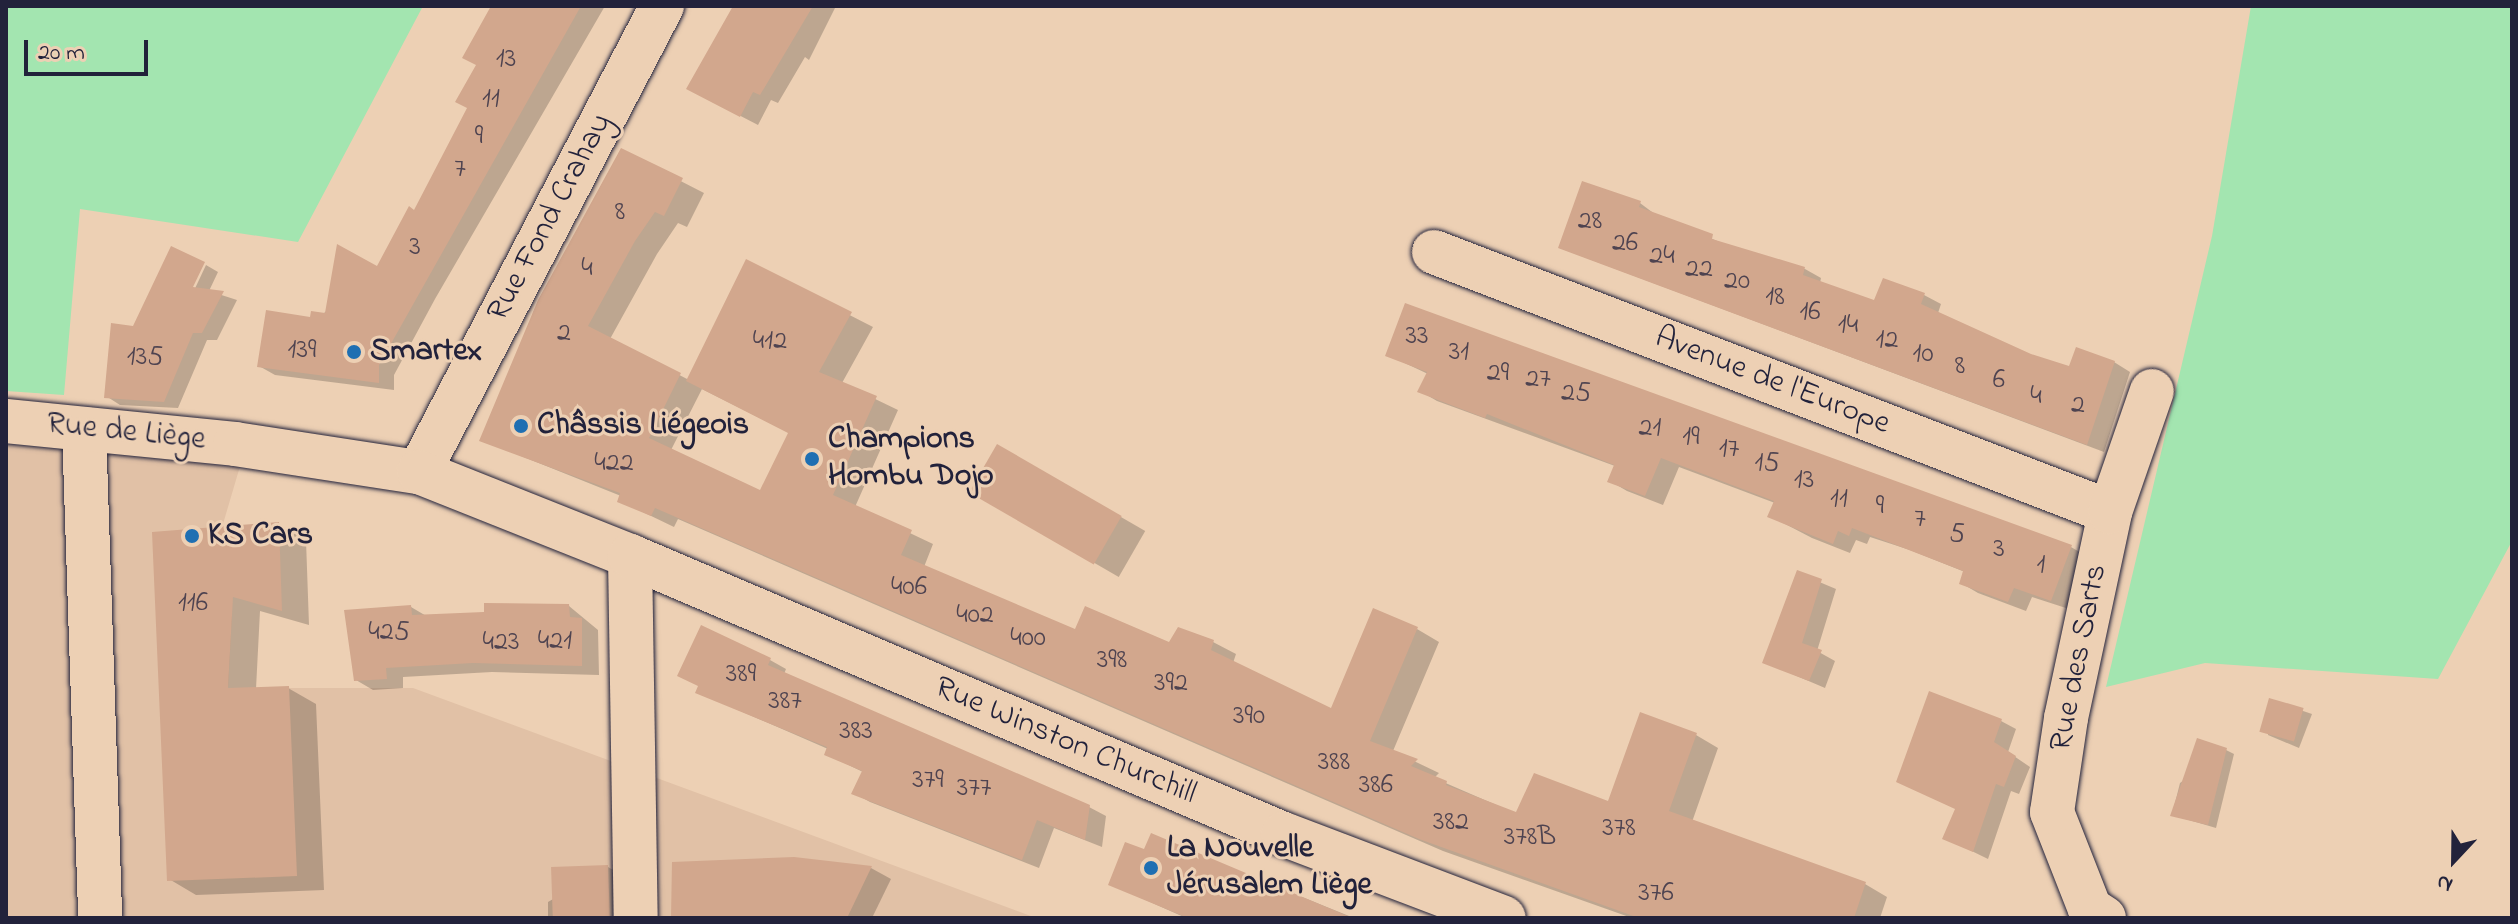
<!DOCTYPE html>
<html>
<head>
<meta charset="utf-8">
<style>
	body { margin:0 }
	#map { position:relative; width:2518px; height:924px; overflow:hidden; background:#edd0b4; font-family:"Indie Flower",sans-serif }
	div>[style] { position:absolute }
	.built>* { inset:0; background:#e1c1a6 }
	.green>* { inset:0; background:#a3e5b0 }
	.shadow>* { inset:0; background:#0003; transform-origin:0 0 }
	.building>* { inset:0; background:#d2a78d; transform-origin:0 0 }
	.roads { filter:drop-shadow(0 0 2px #22223b) drop-shadow(0 0 2px #22223b) }
	.minor>* { height:44px; margin:-22px; padding:0 22px; transform-origin:22px; border-radius:22px; background:#edd0b4 }
	.major>* { height:44px; margin:-22px; padding:0 22px; transform-origin:22px; border-radius:22px; background:#edd0b4 }
	.dots>* { width:22px; height:22px; translate:-50% -50%; box-sizing:border-box; border:4px solid #edd0b4; border-radius:50% }
	span { translate:-50% -50%; white-space:nowrap; text-align:center; line-height:1.15; -webkit-text-stroke:6px #edd0b4; paint-order:stroke }
	.number-label { font-size:28px; color:#4e4350 }
	.number-label span { -webkit-text-stroke-width:0 }
	.street-label { font-size:32px; color:#22223b }
	.poi-label { font-size:32px; color:#22223b; font-weight:700 }
	.left { translate:0 -50%; text-align:left }
	.frame { position:absolute; inset:0; border:8px solid #22223b; pointer-events:none }
	.north { position:absolute; left:2414px; top:820px; width:80px; height:80px; -webkit-text-stroke:6px #edd0b4; paint-order:stroke; rotate:202deg; font-size:22px; font-weight:700; line-height:32px; text-align:center; color:#22223b }
	.north::after { content:''; display:block; margin:auto; width:28px; height:36px; background:#22223b; clip-path:polygon(50% 0,100% 100%,50% 72%,0 100%) }
	.scale { position:absolute; left:24px; top:40px; width:124px; height:36px; box-sizing:border-box; border:4px solid #22223b; border-top:0; padding-left:10px; font-size:24px; line-height:28px; white-space:nowrap; color:#22223b; -webkit-text-stroke:6px #edd0b4; paint-order:stroke }
</style>
</head>
<body>
<div id="map">
	<div class="built">
		<i style="clip-path:polygon(6px 425px,246px 446px,223px 524px,232px 613px,228px 688px,413px 688px,1036px 918px,6px 918px)"></i>
	</div>
	<div class="green">
		<i style="clip-path:polygon(6px 6px,423px 6px,298px 242px,80px 209px,64px 395px,6px 391px)"></i>
		<i style="clip-path:polygon(2251px 6px,2512px 6px,2512px 541px,2438px 679px,2205px 663px,2106px 687px,2212px 236px)"></i>
	</div>
	<div class="shadow">
		<i style="clip-path:polygon(513px 6px,605px 6px,435px 299px,394px 375px,394px 390px,275px 375px,259px 366px,378px 269px,415px 212px,469px 108px)"></i>
		<i style="clip-path:polygon(735px 6px,836px 6px,809px 60px,805px 57px,778px 103px,771px 100px,758px 125px,706px 98px)"></i>
		<i style="clip-path:polygon(evenodd,622px 151px,704px 193px,687px 227px,678px 223px,657px 254px,610px 339px,689px 380px,746px 262px,873px 327px,842px 383px,898px 410px,855px 507px,933px 544px,924px 567px,1076px 632px,1170px 644px,1213px 642px,1236px 654px,1233px 663px,1332px 711px,1417px 629px,1439px 642px,1393px 751px,1439px 773px,1434px 778px,1517px 814px,1609px 804px,1696px 735px,1718px 748px,1692px 822px,1865px 884px,1887px 897px,1880px 918px,1632px 918px,1443px 851px,678px 519px,674px 527px,620px 501px,621px 496px,481px 440px,622px 151px,702px 389px,790px 433px,761px 492px,671px 450px,702px 389px)"></i>
		<i style="clip-path:polygon(1640px 203px,1656px 215px,1729px 246px,1805px 269px,1821px 278px,1820px 283px,1875px 303px,1884px 281px,1924px 295px,1941px 304px,1938px 313px,2030px 356px,2070px 368px,2114px 362px,2130px 372px,2104px 452px,1560px 248px)"></i>
		<i style="clip-path:polygon(206px 265px,218px 272px,209px 291px,237px 300px,217px 340px,207px 340px,178px 408px,120px 405px,106px 396px,135px 328px,191px 297px)"></i>
		<i style="clip-path:polygon(1388px 355px,2071px 547px,2088px 557px,2069px 609px,2032px 597px,2026px 611px,1978px 593px,1961px 583px,1965px 572px,1910px 550px,1870px 537px,1867px 544px,1856px 540px,1850px 553px,1812px 538px,1770px 516px,1775px 503px,1679px 467px,1663px 505px,1627px 491px,1610px 481px,1615px 466px,1437px 401px,1420px 391px,1428px 374px)"></i>
		<i style="left:998px;top:446px;width:170px;height:53px;rotate:30deg"></i>
		<i style="clip-path:polygon(278px 524px,306px 540px,309px 625px,260px 611px,256px 689px,288px 688px,316px 704px,324px 890px,196px 895px,169px 879px,154px 534px)"></i>
		<i style="clip-path:polygon(1798px 573px,1836px 589px,1817px 651px,1835px 661px,1825px 688px,1764px 662px)"></i>
		<i style="clip-path:polygon(569px 606px,598px 630px,599px 675px,492px 672px,403px 677px,403px 688px,373px 690px,356px 680px,411px 607px,428px 617px)"></i>
		<i style="clip-path:polygon(770px 660px,786px 669px,784px 674px,1089px 807px,1106px 816px,1102px 847px,1054px 828px,1039px 868px,870px 802px,854px 793px,863px 772px,826px 754px,828px 749px,697px 692px)"></i>
		<i style="clip-path:polygon(2270px 700px,2312px 714px,2299px 748px,2268px 735px)"></i>
		<i style="clip-path:polygon(2001px 721px,2016px 729px,2008px 752px,2030px 767px,2019px 794px,2011px 791px,1988px 859px,1945px 838px)"></i>
		<i style="clip-path:polygon(2226px 750px,2234px 754px,2216px 828px,2172px 815px,2180px 783px)"></i>
		<i style="clip-path:polygon(1152px 836px,1354px 918px,1186px 918px,1110px 884px,1145px 852px)"></i>
		<i style="clip-path:polygon(608px 867px,620px 874px,621px 918px,548px 918px,548px 902px)"></i>
		<i style="clip-path:polygon(871px 868px,891px 879px,872px 918px,673px 918px)"></i>
	</div>
	<div class="building">
		<i style="clip-path:polygon(491px 6px,581px 6px,379px 365px,379px 383px,257px 367px,266px 310px,310px 317px,311px 311px,325px 313px,337px 244px,377px 266px,409px 206px,414px 210px,467px 108px,455px 102px,476px 65px,462px 58px)"></i>
		<i style="clip-path:polygon(733px 6px,813px 6px,760px 95px,753px 92px,740px 117px,686px 89px)"></i>
		<i style="clip-path:polygon(621px 148px,683px 178px,664px 216px,655px 212px,635px 241px,588px 326px,681px 373px,649px 438px,760px 490px,788px 433px,686px 381px,746px 259px,852px 312px,819px 372px,877px 396px,833px 495px,912px 530px,901px 555px,1075px 629px,1085px 606px,1169px 642px,1178px 627px,1214px 640px,1211px 650px,1331px 708px,1373px 608px,1418px 627px,1370px 741px,1418px 759px,1411px 766px,1447px 781px,1446px 785px,1516px 812px,1534px 773px,1608px 801px,1640px 712px,1697px 733px,1669px 811px,1866px 882px,1854px 918px,1639px 918px,1419px 839px,655px 508px,651px 516px,617px 502px,620px 493px,479px 441px,538px 300px)"></i>
		<i style="clip-path:polygon(1582px 181px,1641px 201px,1639px 207px,1713px 234px,1712px 239px,1805px 267px,1803px 275px,1874px 300px,1883px 278px,1925px 293px,1921px 304px,2031px 354px,2069px 366px,2076px 347px,2115px 361px,2087px 445px,1558px 248px)"></i>
		<i style="clip-path:polygon(171px 246px,205px 262px,193px 287px,224px 291px,202px 333px,193px 333px,164px 402px,104px 398px,111px 323px,133px 326px)"></i>
		<i style="clip-path:polygon(1405px 303px,2072px 545px,2051px 601px,2014px 588px,2008px 602px,1959px 584px,1963px 571px,1852px 528px,1849px 536px,1838px 531px,1833px 544px,1767px 517px,1774px 501px,1661px 458px,1645px 496px,1607px 482px,1614px 465px,1487px 414px,1485px 418px,1417px 392px,1427px 372px,1385px 356px)"></i>
		<i style="left:997px;top:444px;width:144px;height:56px;rotate:30deg"></i>
		<i style="clip-path:polygon(279px 522px,282px 611px,233px 597px,228px 688px,289px 686px,297px 876px,167px 881px,152px 532px)"></i>
		<i style="clip-path:polygon(1797px 570px,1822px 579px,1802px 643px,1822px 650px,1809px 681px,1762px 663px)"></i>
		<i style="clip-path:polygon(484px 603px,569px 604px,570px 617px,582px 618px,582px 666px,473px 663px,386px 668px,387px 679px,354px 681px,344px 610px,411px 605px,412px 615px,484px 612px)"></i>
		<i style="clip-path:polygon(701px 625px,771px 658px,768px 665px,1090px 805px,1085px 840px,1037px 820px,1022px 860px,851px 794px,862px 771px,824px 755px,827px 747px,695px 693px,698px 686px,677px 676px)"></i>
		<i style="clip-path:polygon(1929px 691px,2002px 719px,1994px 742px,2016px 756px,2004px 787px,1996px 784px,1973px 852px,1942px 839px,1955px 809px,1896px 782px)"></i>
		<i style="left:2269px;top:698px;width:36px;height:35px;rotate:16deg"></i>
		<i style="clip-path:polygon(2197px 738px,2227px 748px,2208px 825px,2170px 816px)"></i>
		<i style="clip-path:polygon(1151px 833px,1350px 917px,1349px 918px,1188px 918px,1108px 885px,1125px 842px,1144px 849px)"></i>
		<i style="clip-path:polygon(794px 857px,872px 866px,847px 918px,671px 918px,672px 862px)"></i>
		<i style="left:608px;top:865px;width:53px;height:57px;rotate:88deg"></i>
	</div>
	<div class="roads">
		<div class="minor">
			<i style="left:1434px;top:252px;width:724px;rotate:21.04deg"></i>
			<i style="left:84px;top:429px;width:489px;rotate:88.1deg"></i>
			<i style="left:419px;top:472px;width:526px;rotate:-62.46deg"></i>
			<i style="left:630px;top:556px;width:362px;rotate:89.1deg"></i>
			<i style="left:2104px;top:918px;width:17px;rotate:-147deg"></i>
			<i style="left:2090px;top:909px;width:104px;rotate:-111.4deg"></i>
			<i style="left:2052px;top:812px;width:95px;rotate:-81.5deg"></i>
			<i style="left:2066px;top:718px;width:211px;rotate:-77.9deg"></i>
			<i style="left:2110px;top:512px;width:128px;rotate:-70.9deg"></i>
		</div>
		<div class="major">
			<i style="left:6px;top:421px;width:230px;rotate:5.7deg"></i>
			<i style="left:235px;top:444px;width:186px;rotate:8.7deg"></i>
			<i style="left:419px;top:472px;width:227px;rotate:21.7deg"></i>
			<i style="left:630px;top:556px;width:710px;rotate:23.06deg"></i>
			<i style="left:1283px;top:834px;width:236px;rotate:20.8deg"></i>
		</div>
	</div>
	<div class="dots">
		<i style="left:354px;top:352px;background:#1f6fb2"></i>
		<i style="left:521px;top:426px;background:#1f6fb2"></i>
		<i style="left:812px;top:459px;background:#1f6fb2"></i>
		<i style="left:192px;top:536px;background:#1f6fb2"></i>
		<i style="left:1151px;top:868px;background:#1f6fb2"></i>
	</div>
	<div class="number-label">
		<span style="left:506px;top:60px">13</span>
		<span style="left:491px;top:100px">11</span>
		<span style="left:479px;top:137px">9</span>
		<span style="left:460px;top:170px">7</span>
		<span style="left:620px;top:213px">8</span>
		<span style="left:1590px;top:222px">28</span>
		<span style="left:1625px;top:244px">26</span>
		<span style="left:415px;top:248px">3</span>
		<span style="left:1662px;top:257px">24</span>
		<span style="left:587px;top:269px">4</span>
		<span style="left:1699px;top:270px">22</span>
		<span style="left:1737px;top:282px">20</span>
		<span style="left:1775px;top:298px">18</span>
		<span style="left:1810px;top:313px">16</span>
		<span style="left:1848px;top:326px">14</span>
		<span style="left:564px;top:334px">2</span>
		<span style="left:1417px;top:337px">33</span>
		<span style="left:1887px;top:341px">12</span>
		<span style="left:770px;top:342px">412</span>
		<span style="left:302px;top:351px">139</span>
		<span style="left:1459px;top:353px">31</span>
		<span style="left:1923px;top:355px">10</span>
		<span style="left:145px;top:358px">135</span>
		<span style="left:1960px;top:367px">8</span>
		<span style="left:1498px;top:374px">29</span>
		<span style="left:1538px;top:380px">27</span>
		<span style="left:1999px;top:381px">6</span>
		<span style="left:1576px;top:394px">25</span>
		<span style="left:2036px;top:397px">4</span>
		<span style="left:2078px;top:406px">2</span>
		<span style="left:1650px;top:429px">21</span>
		<span style="left:1691px;top:438px">19</span>
		<span style="left:1729px;top:450px">17</span>
		<span style="left:614px;top:464px">422</span>
		<span style="left:1767px;top:464px">15</span>
		<span style="left:1804px;top:481px">13</span>
		<span style="left:1839px;top:500px">11</span>
		<span style="left:1880px;top:507px">9</span>
		<span style="left:1920px;top:520px">7</span>
		<span style="left:1957px;top:535px">5</span>
		<span style="left:1999px;top:550px">3</span>
		<span style="left:2041px;top:566px">1</span>
		<span style="left:909px;top:588px">406</span>
		<span style="left:193px;top:604px">116</span>
		<span style="left:975px;top:616px">402</span>
		<span style="left:389px;top:633px">425</span>
		<span style="left:1028px;top:639px">400</span>
		<span style="left:555px;top:642px">421</span>
		<span style="left:501px;top:643px">423</span>
		<span style="left:1112px;top:661px">398</span>
		<span style="left:741px;top:675px">389</span>
		<span style="left:1171px;top:684px">392</span>
		<span style="left:785px;top:702px">387</span>
		<span style="left:1249px;top:717px">390</span>
		<span style="left:856px;top:732px">383</span>
		<span style="left:1334px;top:763px">388</span>
		<span style="left:928px;top:781px">379</span>
		<span style="left:1376px;top:786px">386</span>
		<span style="left:974px;top:789px">377</span>
		<span style="left:1451px;top:823px">382</span>
		<span style="left:1619px;top:829px">378</span>
		<span style="left:1530px;top:838px">378B</span>
		<span style="left:1656px;top:894px">376</span>
	</div>
	<div class="street-label">
		<span style="left:551px;top:218px;rotate:-62deg">Rue Fond Crahay</span>
		<span style="left:1772px;top:382px;rotate:21deg">Avenue de l'Europe</span>
		<span style="left:126px;top:433px;rotate:6deg">Rue de Liège</span>
		<span style="left:2080px;top:658px;rotate:-79deg">Rue des Sarts</span>
		<span style="left:1065px;top:742px;rotate:23deg">Rue Winston Churchill</span>
	</div>
	<div class="poi-label">
		<span class="left" style="left:370px;top:352px">Smartex</span>
		<span class="left" style="left:537px;top:426px">Châssis Liégeois</span>
		<span class="left" style="left:828px;top:459px">Champions<br>Hombu Dojo</span>
		<span class="left" style="left:208px;top:536px">KS Cars</span>
		<span class="left" style="left:1167px;top:868px">La Nouvelle<br>Jérusalem Liège</span>
	</div>
	<div class="frame"></div>
	<div class="north">N</div>
	<div class="scale">20 m</div>
</div>
</body>
</html>
